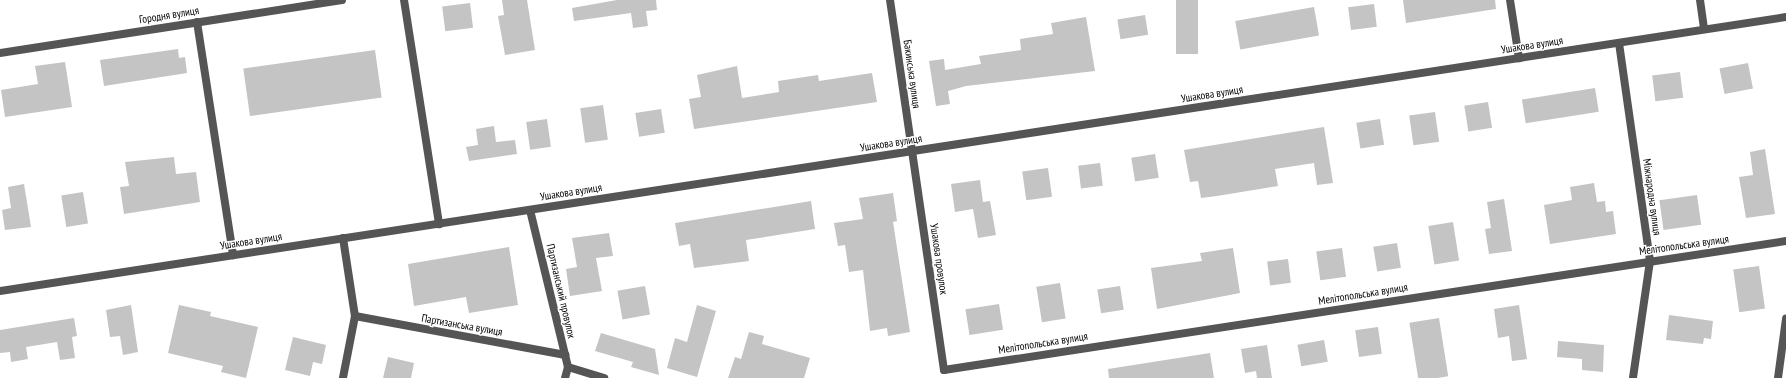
<!DOCTYPE html>
<html>
<head>
<meta charset="utf-8">
<style>
	body { margin:0 }
	#map { position:relative; width:1786px; height:378px; overflow:hidden; background:#fff; font-family:"PT Sans Narrow",sans-serif }
	div>[style] { position:absolute }
	.building>* { inset:0; background:#c4c4c4; transform-origin:0 0 }
	.minor>* { height:8px; margin:-4px; padding:0 4px; transform-origin:4px; border-radius:4px; background:#555 }
	.tertiary>* { height:8px; margin:-4px; padding:0 4px; transform-origin:4px; border-radius:4px; background:#555 }
	span { translate:-50% -50%; white-space:nowrap; text-align:center; line-height:1.15; -webkit-text-stroke:3px #fff; paint-order:stroke }
	.street-label { font-size:11px; color:#000 }
</style>
</head>
<body>
<div id="map">
	<div class="building">
		<i style="clip-path:polygon(502px 0,527px 0,535px 50px,505px 55px,498px 16px,504px 15px)"></i>
		<i style="clip-path:polygon(617px 0,656px 0,657px 10px,646px 11px,648px 26px,633px 28px,631px 13px,574px 21px,572px 8px)"></i>
		<i style="left:1176px;top:0;width:22px;height:54px"></i>
		<i style="clip-path:polygon(1403px 0,1495px 0,1496px 9px,1406px 23px)"></i>
		<i style="left:470px;top:3px;width:25px;height:28px;rotate:83deg"></i>
		<i style="left:1374px;top:4px;width:23px;height:26px;rotate:83deg"></i>
		<i style="left:1314px;top:7px;width:29px;height:80px;rotate:80deg"></i>
		<i style="left:1145px;top:15px;width:20px;height:28px;rotate:81deg"></i>
		<i style="clip-path:polygon(1086px 17px,1095px 71px,966px 86px,948px 91px,950px 104px,936px 106px,929px 61px,944px 59px,945px 70px,981px 64px,979px 56px,1021px 50px,1020px 39px,1053px 34px,1051px 23px)"></i>
		<i style="clip-path:polygon(178px 49px,179px 58px,185px 57px,187px 73px,104px 86px,100px 60px)"></i>
		<i style="left:375px;top:50px;width:48px;height:133px;rotate:82deg"></i>
		<i style="clip-path:polygon(65px 62px,72px 107px,5px 117px,1px 90px,38px 84px,35px 66px)"></i>
		<i style="left:1748px;top:63px;width:26px;height:29px;rotate:79deg"></i>
		<i style="clip-path:polygon(737px 66px,742px 98px,779px 92px,778px 81px,818px 75px,819px 81px,872px 73px,877px 102px,694px 129px,689px 99px,701px 97px,697px 75px)"></i>
		<i style="left:1680px;top:72px;width:26px;height:28px;rotate:83deg"></i>
		<i style="left:1595px;top:88px;width:24px;height:74px;rotate:81deg"></i>
		<i style="left:1488px;top:102px;width:26px;height:24px;rotate:81deg"></i>
		<i style="left:603px;top:105px;width:35px;height:23px;rotate:82deg"></i>
		<i style="left:661px;top:109px;width:24px;height:26px;rotate:81deg"></i>
		<i style="left:1435px;top:112px;width:30px;height:26px;rotate:82deg"></i>
		<i style="left:547px;top:119px;width:28px;height:21px;rotate:82deg"></i>
		<i style="left:1380px;top:119px;width:26px;height:24px;rotate:81deg"></i>
		<i style="clip-path:polygon(494px 126px,496px 142px,515px 140px,517px 154px,469px 161px,466px 147px,478px 145px,476px 129px)"></i>
		<i style="clip-path:polygon(1324px 127px,1333px 183px,1317px 185px,1314px 163px,1275px 169px,1278px 186px,1217px 196px,1201px 198px,1198px 181px,1190px 182px,1184px 150px)"></i>
		<i style="clip-path:polygon(1765px 149px,1775px 214px,1746px 218px,1739px 177px,1753px 175px,1750px 152px)"></i>
		<i style="left:1155px;top:154px;width:24px;height:24px;rotate:81deg"></i>
		<i style="clip-path:polygon(174px 157px,176px 174px,196px 172px,200px 202px,124px 214px,120px 187px,129px 186px,125px 162px)"></i>
		<i style="left:1100px;top:163px;width:23px;height:22px;rotate:83deg"></i>
		<i style="left:1048px;top:168px;width:29px;height:26px;rotate:82deg"></i>
		<i style="clip-path:polygon(980px 180px,983px 202px,990px 201px,996px 235px,978px 238px,973px 209px,955px 212px,951px 184px)"></i>
		<i style="clip-path:polygon(1594px 183px,1597px 202px,1605px 201px,1606px 212px,1613px 211px,1616px 234px,1550px 244px,1544px 205px,1572px 200px,1570px 187px)"></i>
		<i style="clip-path:polygon(24px 184px,31px 227px,5px 230px,2px 210px,11px 208px,8px 187px)"></i>
		<i style="left:83px;top:192px;width:32px;height:22px;rotate:81deg"></i>
		<i style="clip-path:polygon(893px 193px,897px 221px,893px 222px,910px 332px,888px 336px,887px 328px,870px 331px,863px 270px,849px 272px,845px 245px,838px 246px,834px 223px,863px 219px,859px 198px)"></i>
		<i style="left:1697px;top:195px;width:30px;height:38px;rotate:82deg"></i>
		<i style="clip-path:polygon(1504px 199px,1512px 251px,1489px 254px,1485px 229px,1491px 228px,1487px 202px)"></i>
		<i style="clip-path:polygon(811px 201px,815px 229px,746px 240px,749px 261px,694px 268px,690px 244px,679px 246px,675px 223px)"></i>
		<i style="left:1453px;top:222px;width:39px;height:25px;rotate:81deg"></i>
		<i style="clip-path:polygon(609px 233px,613px 256px,596px 258px,602px 291px,570px 296px,566px 269px,577px 267px,572px 238px)"></i>
		<i style="left:1397px;top:243px;width:25px;height:24px;rotate:81deg"></i>
		<i style="clip-path:polygon(509px 247px,518px 305px,469px 313px,466px 297px,414px 306px,408px 264px)"></i>
		<i style="clip-path:polygon(1233px 248px,1240px 293px,1157px 309px,1151px 268px,1202px 261px,1200px 253px)"></i>
		<i style="left:1342px;top:248px;width:29px;height:26px;rotate:82deg"></i>
		<i style="left:1288px;top:259px;width:24px;height:21px;rotate:83deg"></i>
		<i style="left:1759px;top:266px;width:43px;height:26px;rotate:82deg"></i>
		<i style="left:1060px;top:283px;width:36px;height:24px;rotate:81deg"></i>
		<i style="left:645px;top:286px;width:29px;height:28px;rotate:80deg"></i>
		<i style="left:1120px;top:286px;width:24px;height:23px;rotate:81deg"></i>
		<i style="left:999px;top:304px;width:26px;height:34px;rotate:81deg"></i>
		<i style="clip-path:polygon(131px 305px,138px 352px,123px 355px,120px 336px,110px 337px,106px 310px)"></i>
		<i style="clip-path:polygon(179px 305px,211px 312px,210px 316px,258px 327px,246px 378px,221px 372px,223px 366px,168px 353px)"></i>
		<i style="clip-path:polygon(697px 305px,716px 311px,697px 377px,667px 368px,675px 338px,687px 342px)"></i>
		<i style="clip-path:polygon(1519px 305px,1527px 359px,1512px 361px,1509px 336px,1498px 338px,1494px 309px)"></i>
		<i style="clip-path:polygon(1669px 315px,1713px 321px,1711px 339px,1704px 338px,1703px 344px,1666px 340px)"></i>
		<i style="clip-path:polygon(74px 318px,77px 336px,72px 337px,75px 358px,60px 360px,57px 342px,26px 347px,28px 359px,11px 362px,10px 352px,0 353px,0 330px)"></i>
		<i style="left:1439px;top:318px;width:59px;height:30px;rotate:81deg"></i>
		<i style="left:1378px;top:327px;width:27px;height:23px;rotate:82deg"></i>
		<i style="clip-path:polygon(749px 332px,764px 336px,762px 344px,810px 358px,804px 378px,728px 378px,735px 357px,741px 359px)"></i>
		<i style="clip-path:polygon(601px 333px,655px 349px,659px 375px,631px 367px,633px 362px,595px 351px)"></i>
		<i style="clip-path:polygon(293px 337px,326px 345px,322px 364px,313px 362px,310px 376px,285px 370px)"></i>
		<i style="left:1324px;top:340px;width:22px;height:27px;rotate:80deg"></i>
		<i style="clip-path:polygon(1558px 341px,1604px 345px,1603px 372px,1582px 370px,1582px 359px,1557px 357px)"></i>
		<i style="clip-path:polygon(1267px 345px,1272px 378px,1257px 378px,1256px 371px,1245px 373px,1241px 349px)"></i>
		<i style="clip-path:polygon(1210px 353px,1214px 378px,1109px 378px,1108px 369px)"></i>
		<i style="clip-path:polygon(388px 357px,414px 363px,411px 378px,383px 378px)"></i>
	</div>
	<div class="minor">
		<i style="left:404px;top:0;width:227px;rotate:81.1deg"></i>
		<i style="left:890px;top:0;width:374px;rotate:81.7deg"></i>
		<i style="left:944px;top:370px;width:852px;rotate:-8.71deg"></i>
		<i style="left:1510px;top:0;width:59px;rotate:81.2deg"></i>
		<i style="left:1700px;top:0;width:29px;rotate:82deg"></i>
		<i style="left:197px;top:22px;width:236px;rotate:81.2deg"></i>
		<i style="left:1619px;top:43px;width:220px;rotate:81.9deg"></i>
		<i style="left:1650px;top:261px;width:118px;rotate:98.3deg"></i>
		<i style="left:0;top:53px;width:346px;rotate:-8.8deg"></i>
		<i style="left:530px;top:210px;width:162px;rotate:76.4deg"></i>
		<i style="left:568px;top:367px;width:11px;rotate:105deg"></i>
		<i style="left:343px;top:238px;width:79px;rotate:81.3deg"></i>
		<i style="left:355px;top:316px;width:63px;rotate:101deg"></i>
		<i style="left:355px;top:316px;width:214px;rotate:10.5deg"></i>
		<i style="left:568px;top:367px;width:38px;rotate:17deg"></i>
		<i style="left:1778px;top:378px;width:60px;rotate:-82.3deg"></i>
	</div>
	<div class="tertiary">
		<i style="left:0;top:291px;width:1807px;rotate:-8.72deg"></i>
	</div>
	<div class="street-label">
		<span style="left:169px;top:15px;rotate:-9deg">Городня вулиця</span>
		<span style="left:1532px;top:45px;rotate:-9deg">Ушакова вулиця</span>
		<span style="left:912px;top:74px;rotate:82deg">Бакинська вулиця</span>
		<span style="left:1212px;top:94px;rotate:-9deg">Ушакова вулиця</span>
		<span style="left:891px;top:143px;rotate:-9deg">Ушакова вулиця</span>
		<span style="left:571px;top:192px;rotate:-9deg">Ушакова вулиця</span>
		<span style="left:1652px;top:197px;rotate:82deg">Міжнародна вулиця</span>
		<span style="left:251px;top:241px;rotate:-9deg">Ушакова вулиця</span>
		<span style="left:1684px;top:245px;rotate:-8deg">Мелітопольська вулиця</span>
		<span style="left:939px;top:259px;rotate:82deg">Ушакова провулок</span>
		<span style="left:561px;top:291px;rotate:77deg">Партизанський провулок</span>
		<span style="left:1363px;top:294px;rotate:-9deg">Мелітопольська вулиця</span>
		<span style="left:462px;top:325px;rotate:10deg">Партизанська вулиця</span>
		<span style="left:1043px;top:343px;rotate:-9deg">Мелітопольська вулиця</span>
	</div>
</div>
</body>
</html>
